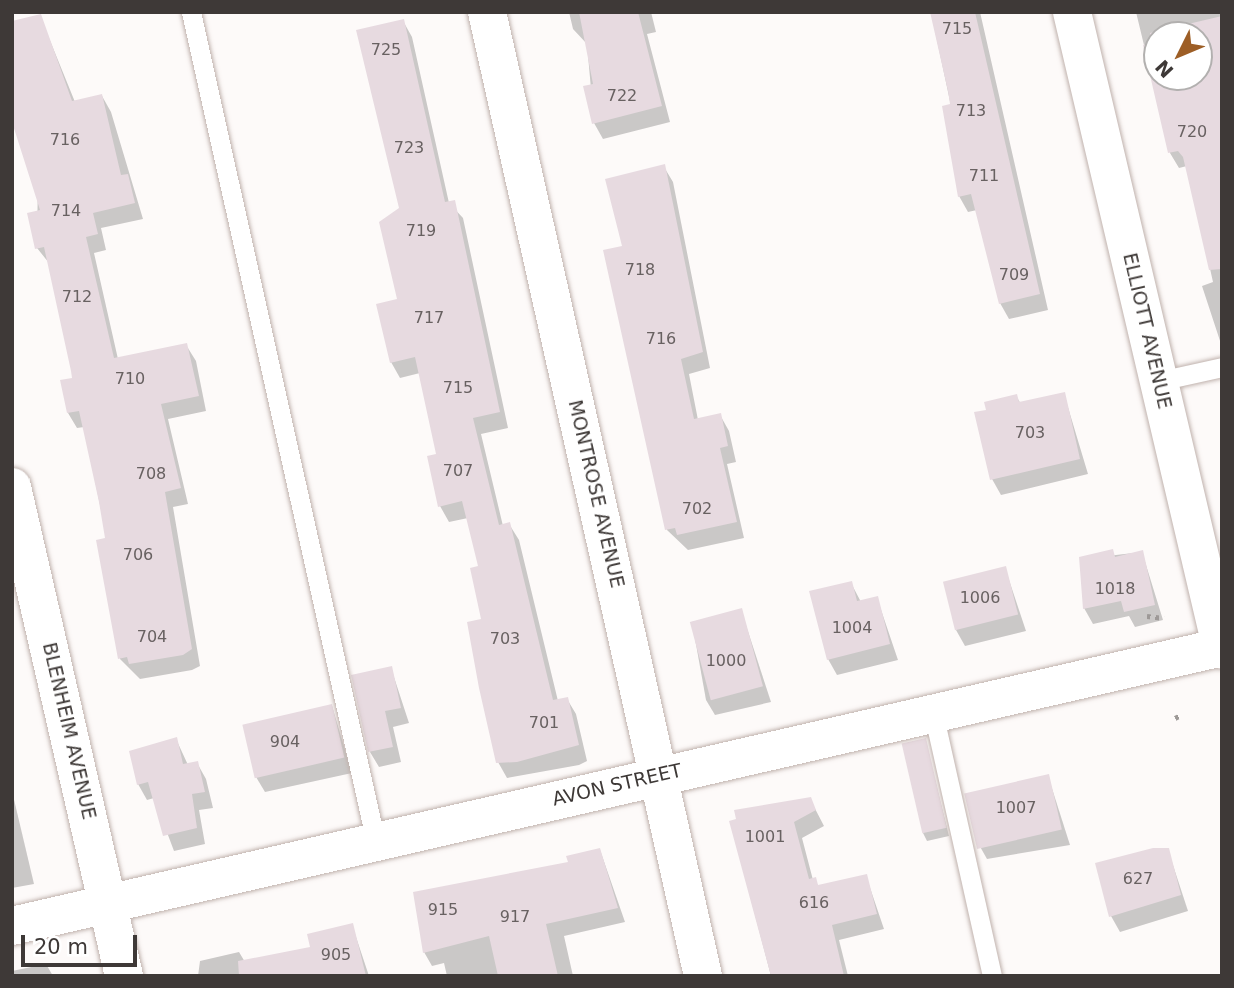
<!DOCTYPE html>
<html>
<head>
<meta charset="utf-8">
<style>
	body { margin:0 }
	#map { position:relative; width:1234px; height:988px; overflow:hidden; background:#fdfaf9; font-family:"DejaVu Sans",sans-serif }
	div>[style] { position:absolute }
	.shadow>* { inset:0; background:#0003 }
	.building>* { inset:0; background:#e7dae0; transform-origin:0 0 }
	.path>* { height:4.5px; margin-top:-2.25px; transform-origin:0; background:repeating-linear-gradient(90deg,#9d9997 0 3.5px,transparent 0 8.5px) }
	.roads { filter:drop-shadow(0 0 2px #c0b2ad) drop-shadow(0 0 2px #c0b2ad) }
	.lane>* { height:19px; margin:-9.5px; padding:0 9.5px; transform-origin:9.5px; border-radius:9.5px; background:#fff }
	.street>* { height:38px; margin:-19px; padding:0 19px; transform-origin:19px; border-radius:19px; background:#fff }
	.secondary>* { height:38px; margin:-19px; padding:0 19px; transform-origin:19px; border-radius:19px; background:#fff }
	span { translate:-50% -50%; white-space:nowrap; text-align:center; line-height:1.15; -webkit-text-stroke:7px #fff; paint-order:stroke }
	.number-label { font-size:16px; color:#686161 }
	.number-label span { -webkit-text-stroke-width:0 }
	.street-label { font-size:19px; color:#3e3937 }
	.frame { position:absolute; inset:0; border:14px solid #3e3937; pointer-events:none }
	.north { position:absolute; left:1143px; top:21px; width:70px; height:70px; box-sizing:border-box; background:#fff; border:2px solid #b2b0af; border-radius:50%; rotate:227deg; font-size:19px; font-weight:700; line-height:28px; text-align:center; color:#3e3937 }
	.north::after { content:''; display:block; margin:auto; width:24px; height:32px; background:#9d5e26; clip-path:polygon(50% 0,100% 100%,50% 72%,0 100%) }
	.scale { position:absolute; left:21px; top:935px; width:116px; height:32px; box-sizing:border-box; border:4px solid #3e3937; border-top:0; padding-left:9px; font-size:21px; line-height:24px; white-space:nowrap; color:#3e3937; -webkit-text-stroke:5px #fff; paint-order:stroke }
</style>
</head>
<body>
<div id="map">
	<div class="shadow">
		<i style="clip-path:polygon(569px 12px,651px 12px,656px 32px,647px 34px,670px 122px,603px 139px,594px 123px,587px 44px,573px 29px)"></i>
		<i style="clip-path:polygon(931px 12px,980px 12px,1048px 310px,1009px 319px,1000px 303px,977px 210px,968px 212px,959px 196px,951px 106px)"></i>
		<i style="clip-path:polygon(evenodd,1136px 12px,1222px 12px,1222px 347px,1202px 286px,1213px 282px,1187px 166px,1179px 168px,1170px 153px,1136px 12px,1157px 35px,1199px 35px,1199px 77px,1157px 77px,1157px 35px)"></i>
		<i style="clip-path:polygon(40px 16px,75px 102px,102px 96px,111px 112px,143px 219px,101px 228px,106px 250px,94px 253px,118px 359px,186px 345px,196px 361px,206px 411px,168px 419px,188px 504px,173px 507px,200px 666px,192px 670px,140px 679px,120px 659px,107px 539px,84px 427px,77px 428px,68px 413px,74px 379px,49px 263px,37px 248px)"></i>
		<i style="clip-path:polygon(403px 21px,412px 37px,449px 203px,463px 218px,508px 428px,481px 434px,503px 526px,509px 524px,519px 540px,558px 701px,567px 699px,576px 714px,587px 761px,579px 765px,507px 778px,498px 762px,480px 567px,468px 518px,449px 522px,440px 506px,438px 456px,420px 373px,400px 378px,391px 362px,399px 300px)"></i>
		<i style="clip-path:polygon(664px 167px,673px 182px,710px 368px,689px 374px,698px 420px,720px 415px,729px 431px,736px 462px,727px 464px,744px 538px,688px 550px,667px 530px,605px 251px,624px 247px)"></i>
		<i style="clip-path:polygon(1064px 394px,1088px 474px,1001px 495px,992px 479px,988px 411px,1016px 396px,1021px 404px)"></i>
		<i style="clip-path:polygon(1142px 552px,1163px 620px,1135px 627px,1129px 616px,1093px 624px,1084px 608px,1081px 559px)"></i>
		<i style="clip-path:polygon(1005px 568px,1026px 631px,965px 646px,956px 630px)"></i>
		<i style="clip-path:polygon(851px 583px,861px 602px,877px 598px,898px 660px,837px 675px,828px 659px)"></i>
		<i style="clip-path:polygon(741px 610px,771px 702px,715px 715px,706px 700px,692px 622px)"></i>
		<i style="clip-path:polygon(391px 668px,409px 723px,393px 727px,401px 762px,379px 767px,370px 752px)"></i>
		<i style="clip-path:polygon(332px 706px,352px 773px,265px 792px,256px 777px)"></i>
		<i style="clip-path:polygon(176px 739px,188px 765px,197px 763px,206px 779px,213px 808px,199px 810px,205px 844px,174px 851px,154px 798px,147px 800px,138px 784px)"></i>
		<i style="clip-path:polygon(925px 740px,949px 836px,927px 841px,923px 833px)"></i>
		<i style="clip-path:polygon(1048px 776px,1070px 845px,987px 859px,978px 843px)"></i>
		<i style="clip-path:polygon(12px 791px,34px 884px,12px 888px)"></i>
		<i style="clip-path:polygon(810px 799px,824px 826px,802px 838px,813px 880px,820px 887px,866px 876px,884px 929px,839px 940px,848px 976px,771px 976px,731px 823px)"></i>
		<i style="clip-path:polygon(600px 850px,625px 922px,564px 936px,573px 976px,447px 976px,444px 963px,432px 966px,424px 952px)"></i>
		<i style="clip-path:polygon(1168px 850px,1188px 911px,1120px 932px,1111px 916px)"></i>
		<i style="clip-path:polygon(352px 925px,369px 976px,198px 976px,200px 961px,239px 952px,245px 962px,313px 948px)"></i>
		<i style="clip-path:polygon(46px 964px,53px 976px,12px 976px,12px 971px)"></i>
	</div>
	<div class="building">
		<i style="clip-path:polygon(579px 12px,638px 12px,662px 106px,592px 124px,583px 86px,593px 84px)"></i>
		<i style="clip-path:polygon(930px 12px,975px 12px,1040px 294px,999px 304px,971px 194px,958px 197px,942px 106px,950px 104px,948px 91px)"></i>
		<i style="clip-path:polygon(41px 14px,72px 101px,102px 94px,121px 175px,128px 174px,135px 203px,93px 213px,98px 234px,86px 237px,114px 358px,187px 343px,199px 396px,161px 404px,181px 488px,165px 492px,192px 649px,183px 655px,129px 664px,127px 657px,118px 659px,96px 540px,105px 538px,99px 502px,79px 411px,67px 413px,60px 380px,72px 378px,71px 371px,44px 247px,35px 249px,27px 213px,40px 210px,12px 122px,12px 21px)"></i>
		<i style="clip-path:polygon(evenodd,1222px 16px,1222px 269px,1209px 270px,1183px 157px,1178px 151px,1168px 153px,1143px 45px,1152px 43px,1150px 33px,1222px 16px,1157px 35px,1199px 35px,1199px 77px,1157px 77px,1157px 35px)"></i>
		<i style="clip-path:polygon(404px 19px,445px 202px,455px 200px,500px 412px,473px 418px,499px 525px,510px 522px,553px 700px,568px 697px,579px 745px,517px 762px,496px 763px,479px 688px,467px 622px,481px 619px,470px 568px,478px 566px,462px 501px,438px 507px,427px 456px,436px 454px,415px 357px,390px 363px,376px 304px,397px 299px,379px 222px,399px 208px,356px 30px)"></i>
		<i style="clip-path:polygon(665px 164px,703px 352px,681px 359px,694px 419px,721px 413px,728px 446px,720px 448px,737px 522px,677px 535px,675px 528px,665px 530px,603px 250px,622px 246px,605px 179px)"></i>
		<i style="clip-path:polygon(1065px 392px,1080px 459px,990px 480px,974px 412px,986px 410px,984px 402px,1017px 394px,1019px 402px)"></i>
		<i style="clip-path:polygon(1113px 549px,1115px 557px,1143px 550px,1155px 605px,1124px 612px,1121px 601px,1083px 609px,1079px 557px)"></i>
		<i style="left:1006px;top:566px;width:50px;height:65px;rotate:76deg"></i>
		<i style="clip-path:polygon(852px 581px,857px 601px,878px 596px,890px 644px,827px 660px,809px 591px)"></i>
		<i style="left:742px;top:608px;width:81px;height:54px;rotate:75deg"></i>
		<i style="clip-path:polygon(392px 666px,401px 708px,385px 711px,393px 747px,368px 752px,351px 675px)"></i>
		<i style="left:332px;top:704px;width:55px;height:92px;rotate:77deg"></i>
		<i style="clip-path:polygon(177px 737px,183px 764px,198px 761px,205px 792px,192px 794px,197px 828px,163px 836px,148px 782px,137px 785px,129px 751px)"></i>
		<i style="left:926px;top:738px;width:92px;height:25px;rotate:77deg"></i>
		<i style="left:1049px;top:774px;width:57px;height:87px;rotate:77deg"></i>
		<i style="clip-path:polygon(811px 797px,816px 810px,794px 822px,809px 879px,816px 877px,818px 885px,867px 874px,877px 914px,832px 925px,844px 976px,771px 976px,729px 821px,736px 819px,734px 810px)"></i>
		<i style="clip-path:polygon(600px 848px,618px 908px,546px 924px,558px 976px,498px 976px,489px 936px,423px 953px,413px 892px,568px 862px,566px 856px)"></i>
		<i style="clip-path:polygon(1153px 848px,1169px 848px,1181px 895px,1109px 917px,1095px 863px)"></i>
		<i style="clip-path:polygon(353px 923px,366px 976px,239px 976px,238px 961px,310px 947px,307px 934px)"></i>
	</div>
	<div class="path">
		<i style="left:1147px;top:616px;width:17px;rotate:7deg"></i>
		<i style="left:1175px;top:718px;width:7px;rotate:-27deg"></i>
	</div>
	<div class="roads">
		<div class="lane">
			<i style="left:191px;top:12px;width:851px;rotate:77.45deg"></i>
			<i style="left:1159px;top:381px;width:65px;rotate:-12.5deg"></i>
			<i style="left:933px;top:712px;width:271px;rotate:77.4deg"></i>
		</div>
		<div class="street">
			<i style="left:487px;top:12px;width:988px;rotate:77.37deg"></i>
			<i style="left:12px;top:487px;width:502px;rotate:77.1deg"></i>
		</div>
		<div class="secondary">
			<i style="left:1072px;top:12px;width:655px;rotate:76.77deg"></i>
			<i style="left:12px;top:926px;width:1242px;rotate:-12.98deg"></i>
		</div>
	</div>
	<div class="number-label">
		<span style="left:957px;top:29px">715</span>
		<span style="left:386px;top:50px">725</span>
		<span style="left:622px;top:96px">722</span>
		<span style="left:971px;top:111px">713</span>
		<span style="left:1192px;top:132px">720</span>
		<span style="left:65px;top:140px">716</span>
		<span style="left:409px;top:148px">723</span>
		<span style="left:984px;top:176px">711</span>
		<span style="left:66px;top:211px">714</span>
		<span style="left:421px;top:231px">719</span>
		<span style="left:640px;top:270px">718</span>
		<span style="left:1014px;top:275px">709</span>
		<span style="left:77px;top:297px">712</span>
		<span style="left:429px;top:318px">717</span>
		<span style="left:661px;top:339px">716</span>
		<span style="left:130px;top:379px">710</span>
		<span style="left:458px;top:388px">715</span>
		<span style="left:1030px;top:433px">703</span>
		<span style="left:458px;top:471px">707</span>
		<span style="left:151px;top:474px">708</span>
		<span style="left:697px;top:509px">702</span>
		<span style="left:138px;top:555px">706</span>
		<span style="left:1115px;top:589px">1018</span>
		<span style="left:980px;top:598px">1006</span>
		<span style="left:852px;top:628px">1004</span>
		<span style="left:152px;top:637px">704</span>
		<span style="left:505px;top:639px">703</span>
		<span style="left:726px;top:661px">1000</span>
		<span style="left:544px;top:723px">701</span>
		<span style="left:285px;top:742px">904</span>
		<span style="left:1016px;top:808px">1007</span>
		<span style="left:765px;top:837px">1001</span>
		<span style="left:1138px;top:879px">627</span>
		<span style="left:814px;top:903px">616</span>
		<span style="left:443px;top:910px">915</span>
		<span style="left:515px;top:917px">917</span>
		<span style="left:336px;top:955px">905</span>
	</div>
	<div class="street-label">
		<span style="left:1147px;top:331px;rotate:77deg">ELLIOTT AVENUE</span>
		<span style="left:596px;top:494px;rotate:77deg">MONTROSE AVENUE</span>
		<span style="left:69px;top:731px;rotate:77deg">BLENHEIM AVENUE</span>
		<span style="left:617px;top:785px;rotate:-13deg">AVON STREET</span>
	</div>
	<div class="frame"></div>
	<div class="north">N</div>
	<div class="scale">20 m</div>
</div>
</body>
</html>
